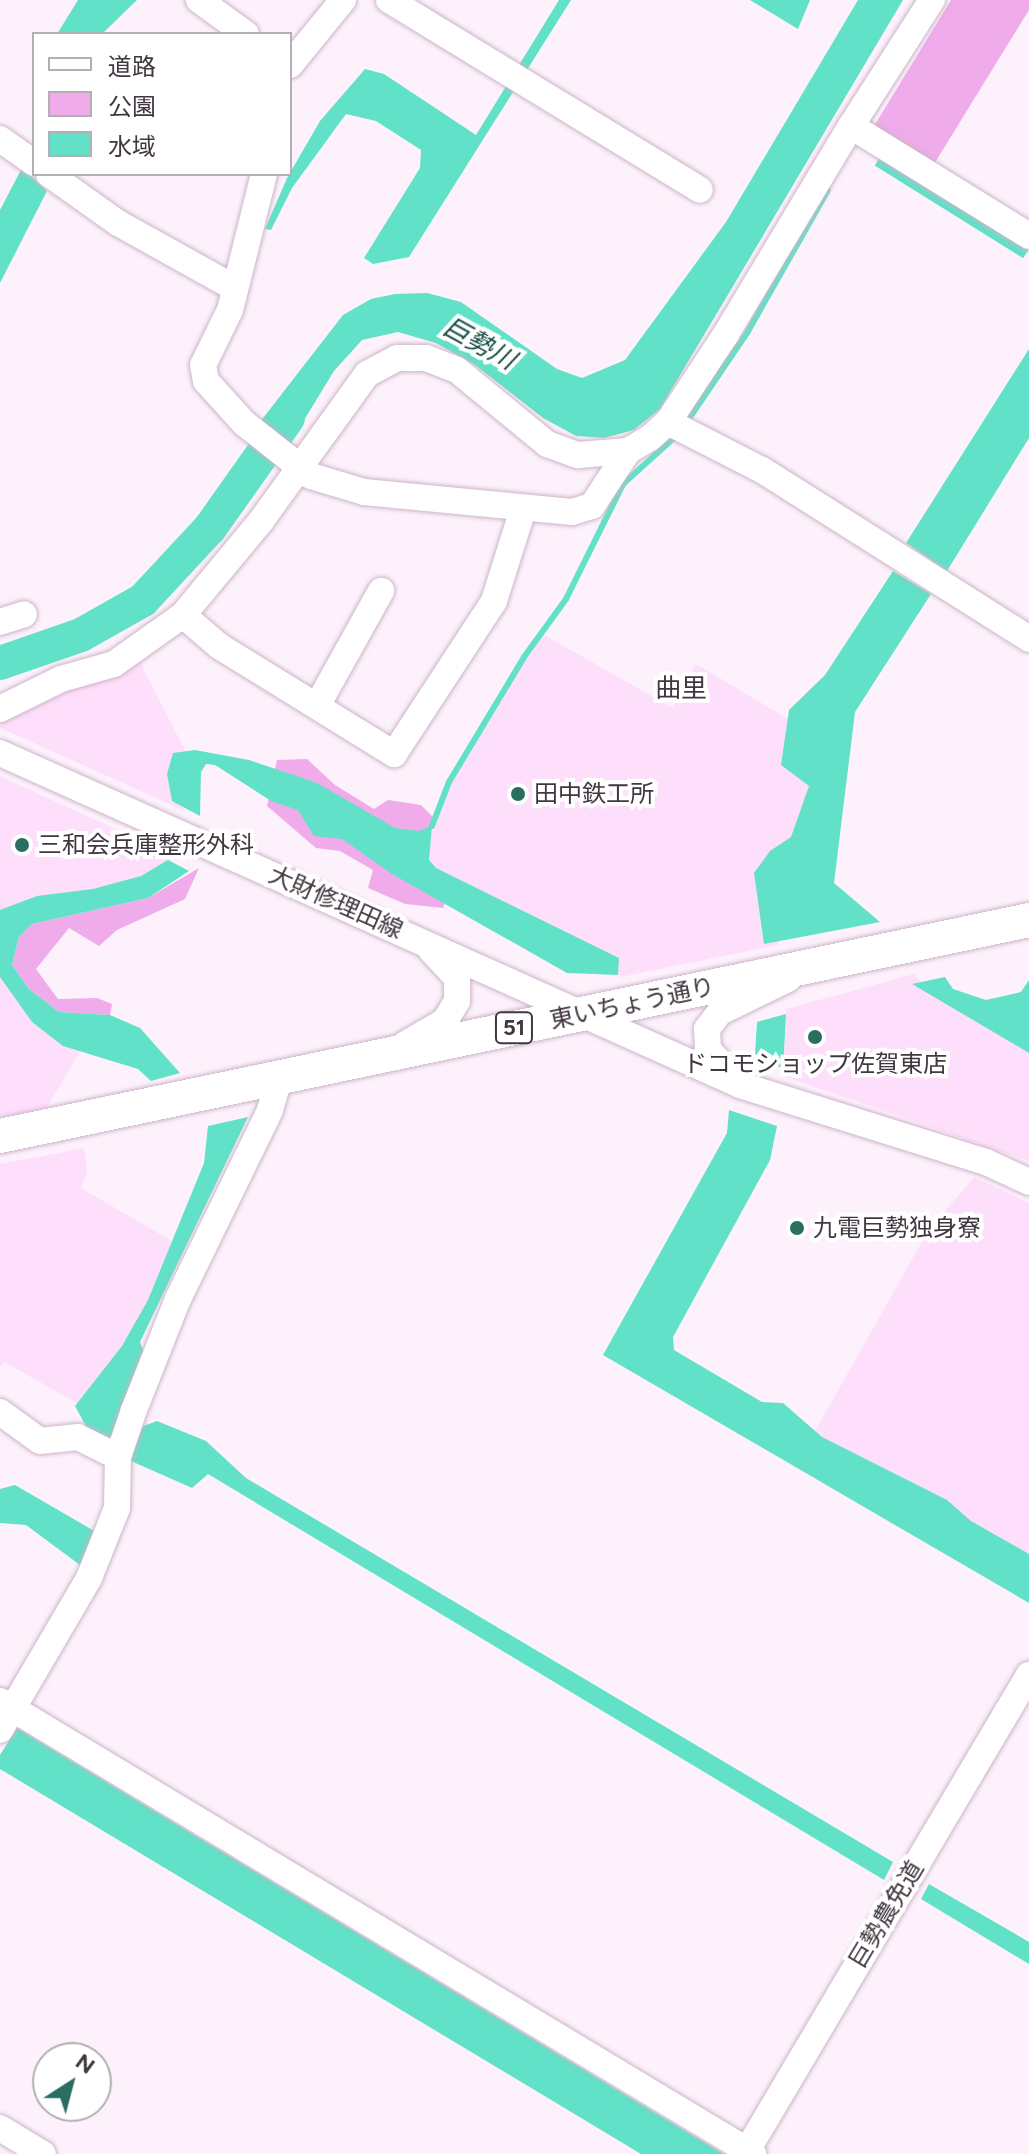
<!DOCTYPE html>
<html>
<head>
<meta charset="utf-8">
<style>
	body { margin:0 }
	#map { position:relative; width:1029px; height:2154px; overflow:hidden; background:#fdf2fb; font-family:Figtree,"Noto Sans JP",sans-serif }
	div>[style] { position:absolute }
	.built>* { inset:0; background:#fedffb }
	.green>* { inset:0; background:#efabea }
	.water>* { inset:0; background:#61e1c7; transform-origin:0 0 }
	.stream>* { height:6px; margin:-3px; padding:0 3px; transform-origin:3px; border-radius:3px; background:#61e1c7 }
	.river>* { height:34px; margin:-17px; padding:0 17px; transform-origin:17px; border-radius:17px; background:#61e1c7 }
	.roads { filter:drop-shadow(0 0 2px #cdb4ca) drop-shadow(0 0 2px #cdb4ca) }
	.minor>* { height:26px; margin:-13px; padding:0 13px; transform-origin:13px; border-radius:13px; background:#fff }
	.major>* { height:34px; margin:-17px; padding:0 17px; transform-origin:17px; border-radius:17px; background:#fff }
	.dots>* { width:22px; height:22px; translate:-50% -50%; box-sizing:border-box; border:4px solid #fff; border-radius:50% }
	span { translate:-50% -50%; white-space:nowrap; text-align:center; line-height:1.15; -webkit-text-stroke:8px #fff; paint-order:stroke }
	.shield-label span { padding:2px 6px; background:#fff; border:2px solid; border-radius:6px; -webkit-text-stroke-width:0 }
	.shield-label { font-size:22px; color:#413740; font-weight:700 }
	.poi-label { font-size:24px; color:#413740 }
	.left { translate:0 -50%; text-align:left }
	.street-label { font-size:24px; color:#413740 }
	.water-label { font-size:26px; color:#144c41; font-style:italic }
	.neighbourhood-label { font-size:26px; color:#413740 }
	.legend { position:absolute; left:32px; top:32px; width:260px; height:144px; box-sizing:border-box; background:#fff; border:2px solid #b3afb3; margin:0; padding:10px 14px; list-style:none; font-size:24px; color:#413740 }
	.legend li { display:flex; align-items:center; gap:16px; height:40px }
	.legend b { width:40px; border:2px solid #b3afb3 }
	.north { position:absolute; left:32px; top:2042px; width:80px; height:80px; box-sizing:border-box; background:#fff; border:2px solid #b3afb3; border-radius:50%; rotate:36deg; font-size:22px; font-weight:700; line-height:32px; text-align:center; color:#413740 }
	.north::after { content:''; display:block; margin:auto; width:28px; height:36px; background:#2a6e61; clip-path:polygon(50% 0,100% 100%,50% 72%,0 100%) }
</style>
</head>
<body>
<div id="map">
	<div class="built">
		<i style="clip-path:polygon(541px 633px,673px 708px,696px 664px,820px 738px,801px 854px,770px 879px,779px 945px,621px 977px,425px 872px,421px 847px,449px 782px)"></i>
		<i style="clip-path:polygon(140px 662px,192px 764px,183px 810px,0 728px,0 715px,62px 686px,100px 680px)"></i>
		<i style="clip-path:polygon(0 776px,172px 855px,168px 872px,0 924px)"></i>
		<i style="clip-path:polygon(0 961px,83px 1047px,47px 1107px,0 1117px)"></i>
		<i style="clip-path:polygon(914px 974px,931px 993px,1029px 1045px,1029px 1161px,783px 1076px,786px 1009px)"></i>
		<i style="clip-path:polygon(84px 1148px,87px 1171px,81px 1188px,175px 1243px,102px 1417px,4px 1362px,0 1367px,0 1164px)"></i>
		<i style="clip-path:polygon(974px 1177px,1029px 1203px,1029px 1556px,810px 1440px,928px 1231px)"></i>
	</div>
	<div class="green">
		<i style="clip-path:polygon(951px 0,1029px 0,1029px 10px,931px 169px,871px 131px)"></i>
		<i style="clip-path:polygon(307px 759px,335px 785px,374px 809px,388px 800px,421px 805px,436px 820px,421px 847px,425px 872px,451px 888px,443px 908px,405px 904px,368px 888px,373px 870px,340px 851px,316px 848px,267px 806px,277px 760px)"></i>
		<i style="clip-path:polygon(199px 868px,185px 899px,117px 930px,99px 946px,69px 928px,36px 969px,58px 999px,97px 998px,112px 1004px,110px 1015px,59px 1012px,29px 989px,12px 965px,19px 937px,32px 924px,148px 898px)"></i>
	</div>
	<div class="water">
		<i style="clip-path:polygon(78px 0,137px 0,102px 34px,57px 34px)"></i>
		<i style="clip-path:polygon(559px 0,571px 0,409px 257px,373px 264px,364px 258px,420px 168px,421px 150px,376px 121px,346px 114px,292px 188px,271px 230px,265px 229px,287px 178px,320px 121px,365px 69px,384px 74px,476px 135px)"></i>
		<i style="clip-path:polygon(750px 0,810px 0,798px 29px)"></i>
		<i style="clip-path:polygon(858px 0,903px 0,660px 409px,634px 430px,604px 438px,576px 436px,543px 418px,475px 365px,436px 343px,398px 332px,362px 340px,334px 371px,290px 443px,260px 422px,343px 315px,371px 299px,395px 294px,427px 293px,461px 302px,557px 369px,582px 378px,625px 360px,726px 222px)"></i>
		<i style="left:880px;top:157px;width:175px;height:10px;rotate:32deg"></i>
		<i style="clip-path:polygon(22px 168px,47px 191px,0 283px,0 210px)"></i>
		<i style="clip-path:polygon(1029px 349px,1029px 438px,947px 571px,906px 543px)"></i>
		<i style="clip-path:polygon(893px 571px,931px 594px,855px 712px,834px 883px,880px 922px,764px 944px,754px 873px,770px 851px,791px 837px,809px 786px,781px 765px,789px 710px,825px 675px)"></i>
		<i style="clip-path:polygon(195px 750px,249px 760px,317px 783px,395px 828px,418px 831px,432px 826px,429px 860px,436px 868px,619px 958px,618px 975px,567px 973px,392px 874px,342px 839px,314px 836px,298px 810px,271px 801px,215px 765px,206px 764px,201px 772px,200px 816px,172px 801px,167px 774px,173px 753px)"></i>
		<i style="clip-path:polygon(168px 860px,189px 871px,148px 898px,32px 924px,19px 937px,12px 965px,29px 989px,59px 1012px,110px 1015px,140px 1028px,180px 1073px,151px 1081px,138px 1069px,63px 1046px,32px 1022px,0 977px,0 910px,37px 896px,93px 889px,141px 876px)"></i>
		<i style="clip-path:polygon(945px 977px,953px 989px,986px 1000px,1021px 992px,1029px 980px,1029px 1053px,912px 984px)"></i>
		<i style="clip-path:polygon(786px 1014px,783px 1069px,755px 1054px,757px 1022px)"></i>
		<i style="clip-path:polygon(729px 1110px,777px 1126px,770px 1160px,673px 1337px,674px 1350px,762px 1402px,783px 1403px,822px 1437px,947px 1500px,971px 1521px,1029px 1554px,1029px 1603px,603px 1355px,727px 1133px)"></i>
		<i style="clip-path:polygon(248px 1117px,140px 1342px,144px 1353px,114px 1440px,89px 1432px,75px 1406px,122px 1346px,148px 1300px,204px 1163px,208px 1126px)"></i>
		<i style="clip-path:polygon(157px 1421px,206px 1441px,246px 1478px,893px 1862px,884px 1880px,208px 1474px,192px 1488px,131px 1461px,138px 1428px)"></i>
		<i style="clip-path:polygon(15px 1485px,96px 1532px,80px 1565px,26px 1525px,0 1523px,0 1489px)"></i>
		<i style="clip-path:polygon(17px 1728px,724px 2154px,641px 2154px,0 1769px,0 1755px)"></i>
		<i style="clip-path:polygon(929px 1884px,1029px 1942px,1029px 1964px,921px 1899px)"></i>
	</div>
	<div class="stream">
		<i style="left:686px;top:423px;width:109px;rotate:-55.9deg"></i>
		<i style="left:747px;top:333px;width:164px;rotate:-60.5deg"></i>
		<i style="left:432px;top:826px;width:47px;rotate:-68.9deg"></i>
		<i style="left:449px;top:782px;width:146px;rotate:-59deg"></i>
		<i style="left:524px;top:657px;width:72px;rotate:-54.1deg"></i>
		<i style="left:566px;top:599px;width:128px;rotate:-63.6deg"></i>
		<i style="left:623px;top:484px;width:73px;rotate:-42.2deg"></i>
	</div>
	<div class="river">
		<i style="left:0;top:663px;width:86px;rotate:-19.1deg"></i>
		<i style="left:81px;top:635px;width:71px;rotate:-29.4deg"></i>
		<i style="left:143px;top:600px;width:98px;rotate:-47.1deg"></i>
		<i style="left:210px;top:528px;width:135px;rotate:-54.7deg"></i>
	</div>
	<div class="roads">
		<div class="minor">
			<i style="left:199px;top:0;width:58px;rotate:35.9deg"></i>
			<i style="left:389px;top:0;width:364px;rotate:31.4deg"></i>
			<i style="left:290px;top:65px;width:84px;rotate:-50.8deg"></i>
			<i style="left:851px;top:126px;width:150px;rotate:-57.3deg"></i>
			<i style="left:0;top:139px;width:42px;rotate:35.2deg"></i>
			<i style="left:49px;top:174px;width:85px;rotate:35.4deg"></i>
			<i style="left:118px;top:223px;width:134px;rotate:29.1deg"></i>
			<i style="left:264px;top:174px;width:140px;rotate:104deg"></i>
			<i style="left:230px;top:310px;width:61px;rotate:116.1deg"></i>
			<i style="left:203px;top:365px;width:16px;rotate:79deg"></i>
			<i style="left:206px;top:381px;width:57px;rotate:47.9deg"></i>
			<i style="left:244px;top:423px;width:85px;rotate:38.3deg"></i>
			<i style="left:311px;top:476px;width:55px;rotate:16.8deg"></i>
			<i style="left:364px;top:492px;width:209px;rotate:5.5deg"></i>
			<i style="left:572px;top:512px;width:21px;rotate:-17deg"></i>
			<i style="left:592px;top:506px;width:66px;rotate:-56.8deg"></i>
			<i style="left:668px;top:422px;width:106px;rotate:27.1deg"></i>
			<i style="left:762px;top:470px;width:316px;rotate:32.3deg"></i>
			<i style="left:183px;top:615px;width:48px;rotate:40.7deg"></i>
			<i style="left:219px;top:646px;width:206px;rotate:31.7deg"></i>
			<i style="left:394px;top:754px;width:183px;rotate:-56.8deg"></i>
			<i style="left:494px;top:601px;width:96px;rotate:-72.5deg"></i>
			<i style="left:0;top:622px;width:25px;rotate:-18deg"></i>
			<i style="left:317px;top:706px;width:132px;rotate:-60.9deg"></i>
			<i style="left:0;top:709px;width:68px;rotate:-26.2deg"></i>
			<i style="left:61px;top:679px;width:55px;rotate:-15.8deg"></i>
			<i style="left:114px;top:664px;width:85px;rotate:-35.4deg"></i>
			<i style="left:183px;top:615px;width:122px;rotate:-50.3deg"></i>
			<i style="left:261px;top:521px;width:181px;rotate:-54.2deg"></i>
			<i style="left:367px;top:374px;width:34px;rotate:-28deg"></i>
			<i style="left:397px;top:358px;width:29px"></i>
			<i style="left:426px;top:358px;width:33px;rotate:21deg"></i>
			<i style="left:457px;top:370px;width:117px;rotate:39.4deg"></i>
			<i style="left:547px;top:444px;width:33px;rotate:20deg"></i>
			<i style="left:578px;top:455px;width:50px;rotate:-4.6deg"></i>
			<i style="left:628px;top:451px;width:26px;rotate:-31deg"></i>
			<i style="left:650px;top:438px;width:24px;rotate:-42deg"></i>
			<i style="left:668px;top:422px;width:105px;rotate:-56.6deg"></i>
			<i style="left:726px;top:334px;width:243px;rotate:-59deg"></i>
			<i style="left:851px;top:126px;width:209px;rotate:31.7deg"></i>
			<i style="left:0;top:753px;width:811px;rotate:24.16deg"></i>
			<i style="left:740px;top:1085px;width:258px;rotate:17.4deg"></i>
			<i style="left:986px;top:1162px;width:47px;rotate:24.9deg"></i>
			<i style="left:404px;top:1045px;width:48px;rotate:-30.3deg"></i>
			<i style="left:445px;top:1021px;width:23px;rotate:-59deg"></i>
			<i style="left:457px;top:1001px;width:23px;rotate:-90deg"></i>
			<i style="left:457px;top:978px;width:38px;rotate:-133deg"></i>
			<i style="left:732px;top:1076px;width:36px;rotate:-132deg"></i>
			<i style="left:708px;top:1049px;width:20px;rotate:-93deg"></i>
			<i style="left:707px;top:1029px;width:21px;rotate:-53deg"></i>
			<i style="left:720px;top:1012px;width:76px;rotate:-25.9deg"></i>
			<i style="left:0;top:1412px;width:49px;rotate:35.9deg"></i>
			<i style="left:40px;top:1441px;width:38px;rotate:-6deg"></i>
			<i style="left:78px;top:1437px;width:45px;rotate:26.6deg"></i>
			<i style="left:0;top:1701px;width:879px;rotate:31.03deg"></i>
			<i style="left:0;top:1730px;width:176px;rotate:-59.6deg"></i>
			<i style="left:89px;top:1578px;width:75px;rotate:-68.2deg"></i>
			<i style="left:117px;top:1508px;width:51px;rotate:-88.9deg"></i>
			<i style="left:118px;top:1457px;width:50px;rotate:-71.2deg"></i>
			<i style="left:134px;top:1410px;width:119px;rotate:-68.4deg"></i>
			<i style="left:178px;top:1299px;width:210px;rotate:-64deg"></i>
			<i style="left:270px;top:1110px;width:32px;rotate:-74deg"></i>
			<i style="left:0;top:2128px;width:50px;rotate:31.2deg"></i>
			<i style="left:745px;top:2154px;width:557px;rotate:-59.34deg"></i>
		</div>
		<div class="major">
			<i style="left:0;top:1136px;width:1051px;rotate:-11.85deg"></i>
		</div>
	</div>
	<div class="dots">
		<i style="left:518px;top:794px;background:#2a6e61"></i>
		<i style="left:22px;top:845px;background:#2a6e61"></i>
		<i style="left:815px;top:1037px;background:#2a6e61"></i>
		<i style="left:797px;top:1228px;background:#2a6e61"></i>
	</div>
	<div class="shield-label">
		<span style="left:514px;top:1028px">51</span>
	</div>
	<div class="poi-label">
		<span class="left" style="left:534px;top:794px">田中鉄工所</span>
		<span class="left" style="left:38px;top:845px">三和会兵庫整形外科</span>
		<span style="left:815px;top:1064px">ドコモショップ佐賀東店</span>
		<span class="left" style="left:813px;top:1228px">九電巨勢独身寮</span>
	</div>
	<div class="street-label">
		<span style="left:336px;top:902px;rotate:24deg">大財修理田線</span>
		<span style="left:632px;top:1003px;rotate:-12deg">東いちょう通り</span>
		<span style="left:886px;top:1914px;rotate:-59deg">巨勢農免道</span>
	</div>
	<div class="water-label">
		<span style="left:479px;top:344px;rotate:29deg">巨勢川</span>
	</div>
	<div class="neighbourhood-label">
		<span style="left:681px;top:689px">曲里</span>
	</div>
	<ul class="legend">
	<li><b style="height:10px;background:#fff"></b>道路</li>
	<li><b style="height:22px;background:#efabea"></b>公園</li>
	<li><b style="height:22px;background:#61e1c7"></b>水域</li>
	</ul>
	<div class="north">N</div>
</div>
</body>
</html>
